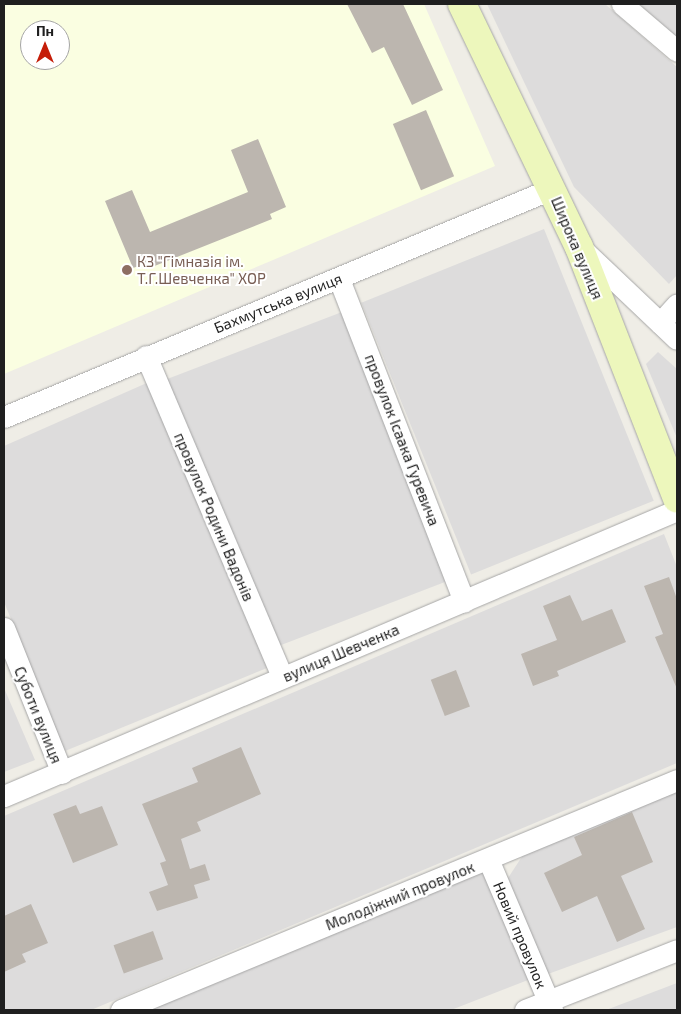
<!DOCTYPE html>
<html>
<head>
<meta charset="utf-8">
<style>
	body { margin:0 }
	#map { position:relative; width:681px; height:1014px; overflow:hidden; background:#efede6; font-family:"Exo 2",sans-serif }
	div>[style] { position:absolute }
	.residential>* { inset:0; background:#dddcdc; transform-origin:0 0 }
	.education>* { inset:0; background:#fafee1 }
	.building>* { inset:0; background:#bcb6af; transform-origin:0 0 }
	.roads { filter:drop-shadow(0 0 1px #a6a6a6) drop-shadow(0 0 1px #a6a6a6) }
	.street>* { height:21px; margin:-10.5px; padding:0 10.5px; transform-origin:10.5px; border-radius:10.5px; background:#fff }
	.secondary>* { height:28px; margin:-14px; padding:0 14px; transform-origin:14px; border-radius:14px; background:#edf7bc }
	.dots>* { width:14px; height:14px; translate:-50% -50%; box-sizing:border-box; border:2px solid #fff; border-radius:50% }
	span { translate:-50% -50%; white-space:nowrap; text-align:center; line-height:1.15; -webkit-text-stroke:4px #fff; paint-order:stroke }
	.street-label { font-size:15px; color:#1f1f1f }
	.education-label { font-size:15px; color:#785e54 }
	.left { translate:0 -50%; text-align:left }
	.frame { position:absolute; inset:0; border:5px solid #1f1f1f; pointer-events:none }
	.north { position:absolute; left:20px; top:20px; width:50px; height:50px; box-sizing:border-box; background:#fff; border:1px solid #a5a5a5; border-radius:50%; rotate:0deg; font-size:14px; font-weight:700; line-height:20px; text-align:center; color:#1f1f1f }
	.north::after { content:''; display:block; margin:auto; width:18px; height:22px; background:#c51e09; clip-path:polygon(50% 0,100% 100%,50% 72%,0 100%) }
</style>
</head>
<body>
<div id="map">
	<div class="residential">
		<i style="clip-path:polygon(487px 4px,605px 4px,677px 67px,677px 275px,669px 284px,574px 187px)"></i>
		<i style="clip-path:polygon(639px 4px,677px 4px,677px 37px)"></i>
		<i style="left:544px;top:229px;width:293px;height:197px;rotate:68deg"></i>
		<i style="left:342px;top:312px;width:289px;height:190px;rotate:69deg"></i>
		<i style="clip-path:polygon(658px 352px,677px 369px,677px 438px,646px 364px)"></i>
		<i style="clip-path:polygon(149px 382px,267px 668px,65px 751px,4px 602px,4px 446px)"></i>
		<i style="clip-path:polygon(664px 534px,677px 567px,677px 763px,91px 1010px,4px 1010px,4px 816px)"></i>
		<i style="clip-path:polygon(4px 688px,35px 760px,4px 772px)"></i>
		<i style="clip-path:polygon(677px 790px,677px 927px,548px 974px,508px 878px,525px 852px)"></i>
		<i style="clip-path:polygon(483px 872px,528px 980px,451px 1010px,149px 1010px)"></i>
		<i style="clip-path:polygon(677px 983px,677px 1010px,606px 1010px)"></i>
	</div>
	<div class="education">
		<i style="clip-path:polygon(evenodd,4px 4px,424px 4px,495px 166px,4px 374px,4px 4px,30px 30px,60px 30px,60px 60px,30px 60px,30px 30px)"></i>
	</div>
	<div class="building">
		<i style="clip-path:polygon(347px 4px,403px 4px,443px 90px,412px 105px,384px 47px,372px 53px)"></i>
		<i style="left:426px;top:110px;width:72px;height:36px;rotate:67deg"></i>
		<i style="clip-path:polygon(258px 139px,286px 207px,270px 214px,272px 219px,152px 267px,150px 262px,133px 268px,105px 201px,132px 190px,150px 232px,248px 192px,231px 150px)"></i>
		<i style="clip-path:polygon(669px 577px,677px 599px,677px 689px,655px 637px,663px 634px,644px 586px)"></i>
		<i style="clip-path:polygon(570px 595px,582px 621px,612px 609px,626px 642px,557px 671px,559px 676px,533px 686px,521px 654px,557px 640px,543px 606px)"></i>
		<i style="left:456px;top:670px;width:39px;height:27px;rotate:69deg"></i>
		<i style="clip-path:polygon(241px 747px,261px 794px,197px 822px,201px 831px,181px 839px,190px 869px,205px 864px,210px 880px,194px 885px,198px 898px,157px 911px,149px 892px,168px 885px,160px 863px,166px 861px,142px 804px,198px 782px,192px 768px)"></i>
		<i style="clip-path:polygon(76px 805px,80px 814px,102px 806px,118px 845px,73px 863px,53px 814px)"></i>
		<i style="clip-path:polygon(632px 812px,653px 862px,621px 876px,645px 929px,617px 942px,597px 896px,562px 912px,544px 873px,582px 855px,574px 837px)"></i>
		<i style="clip-path:polygon(31px 904px,48px 943px,22px 954px,26px 962px,4px 972px,4px 916px)"></i>
		<i style="left:153px;top:931px;width:30px;height:42px;rotate:70deg"></i>
	</div>
	<div class="roads">
		<div class="street">
			<i style="left:622px;top:4px;width:72px;rotate:40.5deg"></i>
			<i style="left:581px;top:248px;width:132px;rotate:43.5deg"></i>
			<i style="left:339px;top:279px;width:346px;rotate:68.8deg"></i>
			<i style="left:660px;top:323px;width:25px;rotate:-48deg"></i>
			<i style="left:146px;top:356px;width:349px;rotate:67deg"></i>
			<i style="left:4px;top:417px;width:593px;rotate:-22.63deg"></i>
			<i style="left:4px;top:628px;width:156px;rotate:68.2deg"></i>
			<i style="left:4px;top:796px;width:731px;rotate:-23.02deg"></i>
			<i style="left:488px;top:859px;width:164px;rotate:67deg"></i>
			<i style="left:121px;top:1010px;width:602px;rotate:-22.47deg"></i>
			<i style="left:525px;top:1010px;width:163px;rotate:-21.5deg"></i>
		</div>
		<div class="secondary">
			<i style="left:462px;top:4px;width:270px;rotate:64.3deg"></i>
			<i style="left:579px;top:247px;width:270px;rotate:68.7deg"></i>
		</div>
	</div>
	<div class="dots">
		<i style="left:127px;top:270px;background:#8d6e63"></i>
	</div>
	<div class="street-label">
		<span style="left:577px;top:248px;rotate:67deg">Широка вулиця</span>
		<span style="left:278px;top:303px;rotate:-22deg">Бахмутська вулиця</span>
		<span style="left:402px;top:440px;rotate:69deg">провулок Ісаака Гуревича</span>
		<span style="left:214px;top:517px;rotate:67deg">провулок Родини Вадонів</span>
		<span style="left:341px;top:653px;rotate:-23deg">вулиця Шевченка</span>
		<span style="left:38px;top:715px;rotate:68deg">Суботи вулиця</span>
		<span style="left:400px;top:896px;rotate:-22deg">Молодіжний провулок</span>
		<span style="left:520px;top:935px;rotate:67deg">Новий провулок</span>
	</div>
	<div class="education-label">
		<span class="left" style="left:137px;top:270px">КЗ "Гімназія ім.<br>Т.Г.Шевченка" ХОР</span>
	</div>
	<div class="frame"></div>
	<div class="north">Пн</div>
</div>
</body>
</html>
